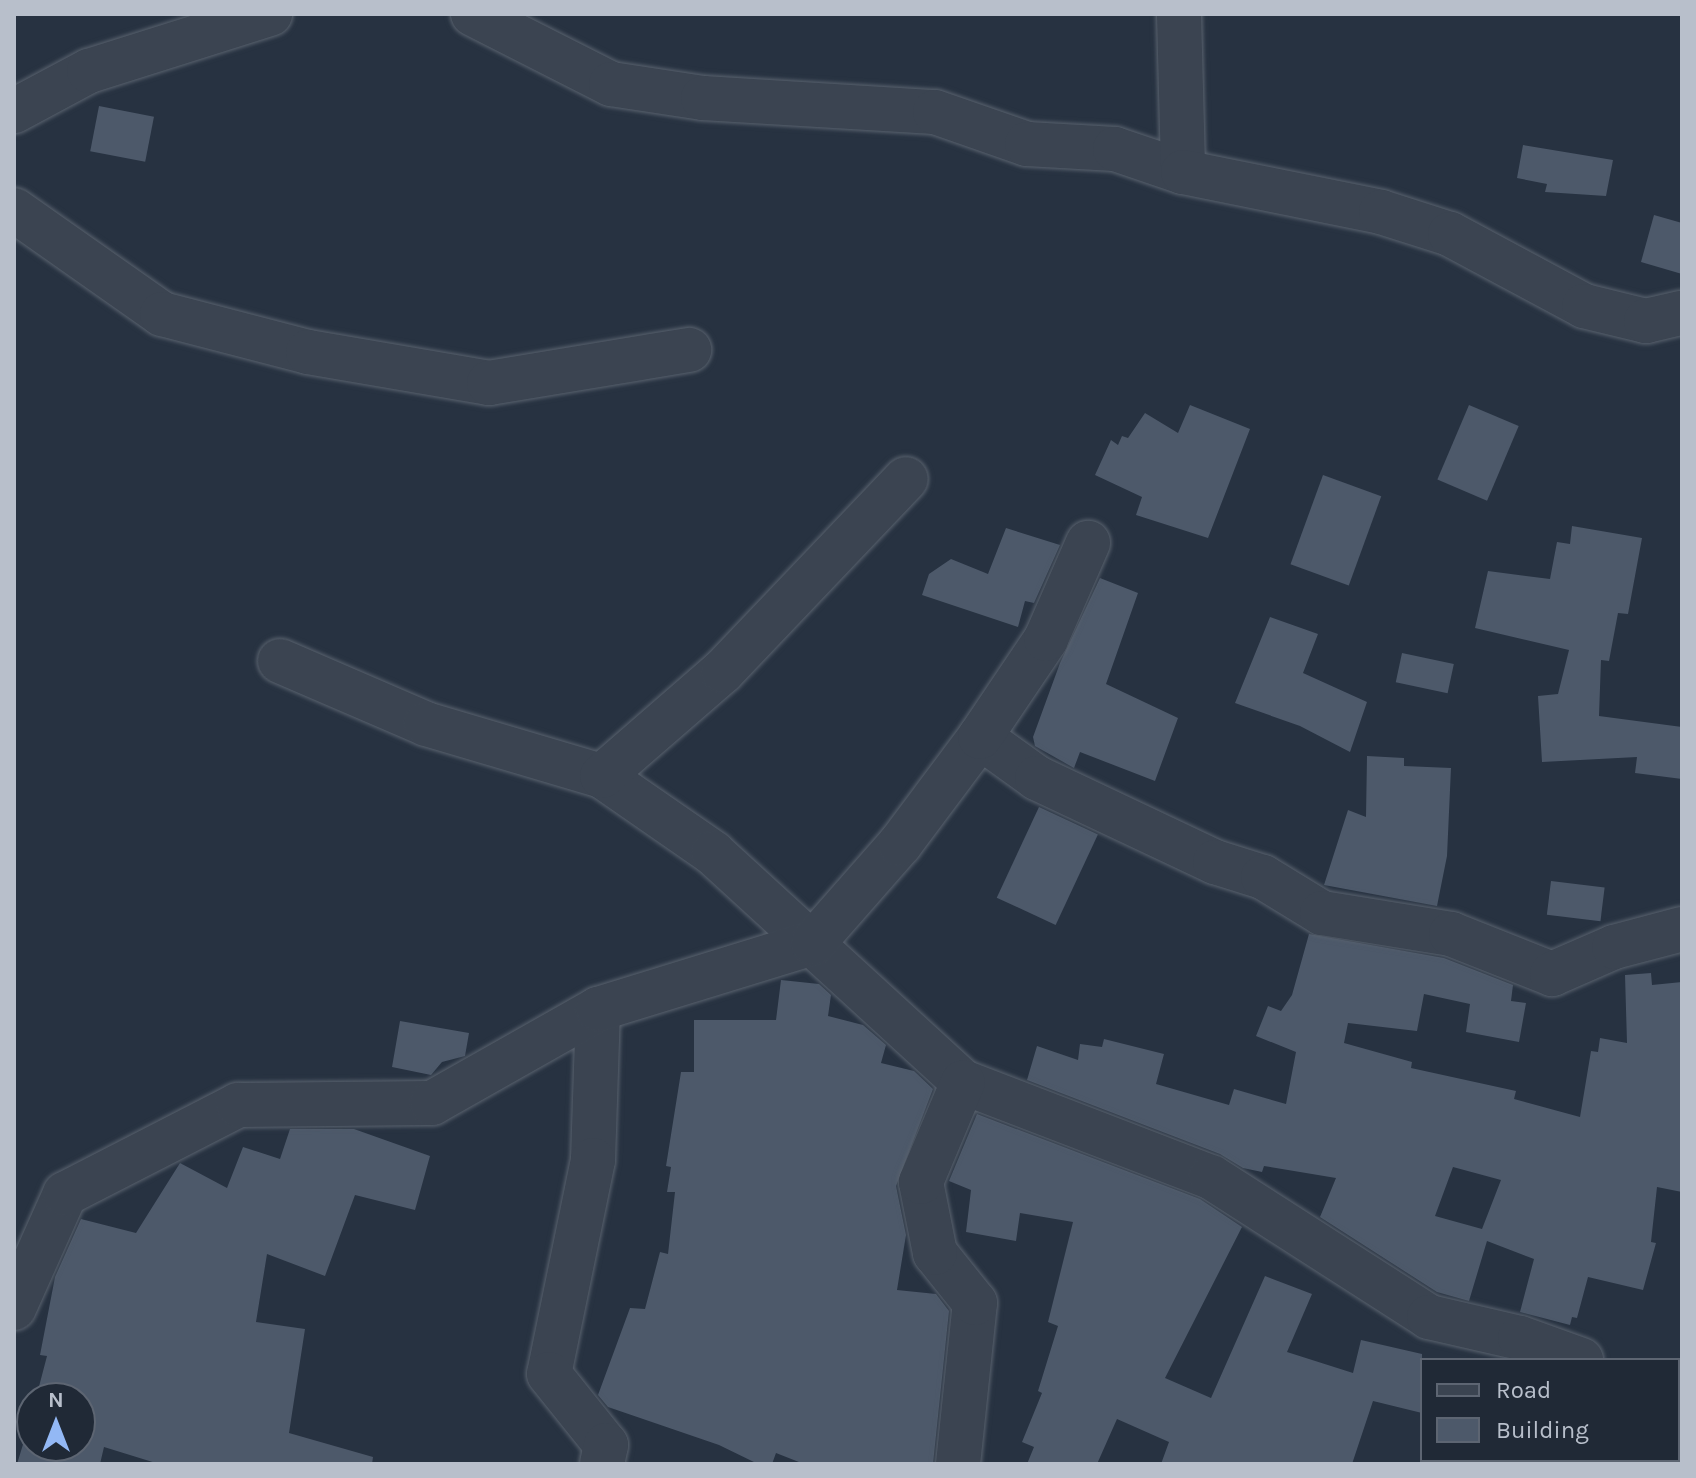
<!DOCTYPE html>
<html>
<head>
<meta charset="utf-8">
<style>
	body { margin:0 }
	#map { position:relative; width:1696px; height:1478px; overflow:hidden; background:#273241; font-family:Karla,sans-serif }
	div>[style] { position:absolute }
	.building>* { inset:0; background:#4d596a; transform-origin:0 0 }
	.roads { filter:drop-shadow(0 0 2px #59626e) drop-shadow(0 0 2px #59626e) }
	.minor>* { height:44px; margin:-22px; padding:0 22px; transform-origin:22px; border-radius:22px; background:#3b4451 }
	span { translate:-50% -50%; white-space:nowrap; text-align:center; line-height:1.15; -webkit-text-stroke:8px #202936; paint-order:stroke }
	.frame { position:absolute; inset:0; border:16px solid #b8bfcb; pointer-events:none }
	.legend { position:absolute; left:1420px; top:1358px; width:260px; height:104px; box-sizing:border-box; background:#202936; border:2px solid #5d6572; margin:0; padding:10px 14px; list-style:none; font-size:24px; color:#b8bfcb }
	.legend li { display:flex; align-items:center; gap:16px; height:40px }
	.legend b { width:40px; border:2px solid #5d6572 }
	.north { position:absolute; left:16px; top:1382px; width:80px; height:80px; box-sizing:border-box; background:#202936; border:2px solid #5d6572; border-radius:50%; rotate:0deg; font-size:22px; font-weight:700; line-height:32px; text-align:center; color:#b8bfcb }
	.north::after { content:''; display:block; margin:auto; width:28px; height:36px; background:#93b8f5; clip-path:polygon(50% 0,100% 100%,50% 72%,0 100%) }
</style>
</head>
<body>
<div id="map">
	<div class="building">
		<i style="left:99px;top:106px;width:56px;height:46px;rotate:11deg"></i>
		<i style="clip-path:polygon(1523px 145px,1613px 160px,1606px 196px,1545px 192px,1547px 184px,1517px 178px)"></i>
		<i style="clip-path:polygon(1654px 215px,1682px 223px,1682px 274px,1641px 262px)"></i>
		<i style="clip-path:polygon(1190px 405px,1250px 429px,1208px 538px,1136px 515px,1142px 497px,1095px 475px,1111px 440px,1118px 445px,1122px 436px,1128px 438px,1145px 413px,1178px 433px)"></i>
		<i style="left:1469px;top:405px;width:54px;height:81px;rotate:23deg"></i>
		<i style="left:1323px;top:475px;width:62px;height:95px;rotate:20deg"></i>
		<i style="clip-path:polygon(1572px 526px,1642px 538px,1628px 614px,1618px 613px,1609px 661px,1601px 660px,1599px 716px,1682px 727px,1682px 779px,1635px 773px,1637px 757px,1542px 762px,1538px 696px,1558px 694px,1569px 650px,1475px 628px,1488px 571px,1550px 579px,1557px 542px,1570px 544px)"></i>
		<i style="clip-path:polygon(1006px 528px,1060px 545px,1034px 603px,1025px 601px,1018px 627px,922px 595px,929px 574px,951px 559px,988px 574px)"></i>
		<i style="clip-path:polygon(1100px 578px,1138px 593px,1106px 684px,1178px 718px,1155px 781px,1080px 752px,1074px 768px,1035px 746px,1033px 737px,1060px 663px)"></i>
		<i style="clip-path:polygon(1270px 617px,1318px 634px,1303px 673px,1367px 702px,1350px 752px,1300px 726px,1235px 703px)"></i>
		<i style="left:1402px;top:653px;width:53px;height:30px;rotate:12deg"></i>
		<i style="clip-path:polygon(1367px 756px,1404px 758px,1404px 766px,1451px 768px,1447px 856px,1437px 906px,1324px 885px,1348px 810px,1366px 817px)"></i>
		<i style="left:1039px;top:807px;width:65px;height:100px;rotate:25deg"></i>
		<i style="left:1551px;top:881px;width:54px;height:34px;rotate:7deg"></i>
		<i style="clip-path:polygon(evenodd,1309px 934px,1444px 958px,1513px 985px,1511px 1001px,1526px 1003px,1519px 1042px,1466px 1032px,1470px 1004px,1424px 994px,1417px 1031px,1348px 1023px,1344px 1043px,1412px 1062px,1411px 1068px,1516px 1091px,1514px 1099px,1580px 1117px,1591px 1051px,1598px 1052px,1600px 1038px,1627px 1043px,1625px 975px,1651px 973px,1652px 985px,1682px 982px,1682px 1192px,1657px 1187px,1651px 1242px,1656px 1243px,1643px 1290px,1588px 1277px,1577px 1318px,1572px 1317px,1570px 1325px,1520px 1312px,1534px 1259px,1487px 1241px,1469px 1301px,1437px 1292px,1320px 1217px,1336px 1178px,1264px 1166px,1262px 1172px,1243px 1168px,1220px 1154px,1027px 1080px,1037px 1046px,1078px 1060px,1080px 1044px,1102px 1047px,1104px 1039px,1164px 1054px,1156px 1084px,1229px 1105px,1234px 1089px,1286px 1104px,1296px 1052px,1256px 1036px,1268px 1006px,1281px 1011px,1292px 995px,1309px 934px,1453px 1167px,1501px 1180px,1482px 1229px,1435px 1216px,1453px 1167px)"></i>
		<i style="clip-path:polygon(781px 980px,819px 984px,831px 995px,828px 1016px,863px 1025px,886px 1045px,881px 1063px,914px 1071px,933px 1089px,896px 1186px,906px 1235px,897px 1290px,936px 1294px,949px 1311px,933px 1464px,804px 1464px,776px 1453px,772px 1464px,758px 1464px,719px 1445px,608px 1407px,598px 1395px,630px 1308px,645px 1309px,660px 1252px,668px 1254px,675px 1192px,667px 1192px,671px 1167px,666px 1166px,681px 1072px,694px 1072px,694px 1020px,776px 1020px)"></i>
		<i style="clip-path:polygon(400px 1021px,469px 1033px,465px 1056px,442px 1062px,431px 1075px,392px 1067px)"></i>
		<i style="clip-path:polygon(977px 1114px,1200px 1199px,1242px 1227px,1165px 1378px,1211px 1398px,1265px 1276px,1312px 1294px,1287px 1352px,1353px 1373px,1361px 1340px,1422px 1354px,1422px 1413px,1373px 1401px,1352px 1464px,1161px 1464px,1169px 1442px,1117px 1419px,1097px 1464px,1027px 1464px,1034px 1447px,1022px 1442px,1042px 1393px,1038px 1391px,1058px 1326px,1048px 1322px,1073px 1222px,1020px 1213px,1016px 1241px,966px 1232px,971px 1190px,949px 1181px)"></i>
		<i style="clip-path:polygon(290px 1129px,354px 1129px,430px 1156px,415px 1210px,355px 1195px,325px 1276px,267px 1254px,256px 1322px,305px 1329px,289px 1433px,373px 1457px,372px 1464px,159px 1464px,104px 1447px,100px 1464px,17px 1464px,32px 1415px,32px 1446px,80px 1446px,80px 1398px,36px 1398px,47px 1356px,40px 1355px,55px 1277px,81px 1219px,136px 1233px,180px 1163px,227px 1188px,243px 1147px,280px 1159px)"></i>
	</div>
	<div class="roads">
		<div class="minor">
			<i style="left:473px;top:14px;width:155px;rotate:26.9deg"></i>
			<i style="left:611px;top:84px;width:93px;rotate:8.7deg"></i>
			<i style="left:703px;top:98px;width:232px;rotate:3.5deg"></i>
			<i style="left:935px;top:112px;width:97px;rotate:19.2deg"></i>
			<i style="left:1027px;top:144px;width:88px;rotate:3.3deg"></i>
			<i style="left:1115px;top:149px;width:72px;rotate:18.7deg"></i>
			<i style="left:1179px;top:14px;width:158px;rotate:88.5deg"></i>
			<i style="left:1183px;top:172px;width:202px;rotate:11.4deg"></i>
			<i style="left:1381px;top:212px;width:72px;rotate:17.7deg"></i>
			<i style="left:1450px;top:234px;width:152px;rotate:28.2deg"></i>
			<i style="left:1584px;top:306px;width:64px;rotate:13.6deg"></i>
			<i style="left:1646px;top:321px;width:37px;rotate:-13deg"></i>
			<i style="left:14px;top:111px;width:85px;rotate:-28.1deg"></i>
			<i style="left:89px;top:71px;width:190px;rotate:-17.5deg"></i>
			<i style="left:14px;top:210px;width:181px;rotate:35.1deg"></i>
			<i style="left:162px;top:314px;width:151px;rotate:14.6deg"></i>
			<i style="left:308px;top:352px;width:184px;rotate:9.7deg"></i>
			<i style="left:489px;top:383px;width:203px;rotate:-9.4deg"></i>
			<i style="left:280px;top:661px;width:159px;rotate:23.3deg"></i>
			<i style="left:426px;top:724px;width:184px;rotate:16.5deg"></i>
			<i style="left:602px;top:776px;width:135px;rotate:34.7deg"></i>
			<i style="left:713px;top:853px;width:339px;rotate:42.5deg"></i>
			<i style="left:963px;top:1082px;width:266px;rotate:21deg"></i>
			<i style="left:1211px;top:1177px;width:259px;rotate:32.7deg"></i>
			<i style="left:1429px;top:1317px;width:93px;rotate:13deg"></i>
			<i style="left:1520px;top:1338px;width:65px;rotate:19.8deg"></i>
			<i style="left:980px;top:737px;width:70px;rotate:35.7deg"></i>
			<i style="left:1037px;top:778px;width:197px;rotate:25.3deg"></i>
			<i style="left:1215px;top:862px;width:50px;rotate:17.4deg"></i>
			<i style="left:1263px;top:877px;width:69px;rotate:31.4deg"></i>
			<i style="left:1322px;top:913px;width:131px;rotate:9.2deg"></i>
			<i style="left:1451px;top:934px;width:109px;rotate:21.6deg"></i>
			<i style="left:1552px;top:974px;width:68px;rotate:-23.5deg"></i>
			<i style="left:1614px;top:947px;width:70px;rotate:-14.8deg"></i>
			<i style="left:602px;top:776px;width:160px;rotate:-41deg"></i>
			<i style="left:723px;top:671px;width:265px;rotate:-46.4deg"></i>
			<i style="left:598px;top:1009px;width:151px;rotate:91.9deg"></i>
			<i style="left:593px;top:1160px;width:218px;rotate:101.6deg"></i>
			<i style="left:549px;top:1374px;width:91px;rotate:51.2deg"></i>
			<i style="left:606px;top:1445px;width:19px;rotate:102deg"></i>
			<i style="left:14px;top:1308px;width:125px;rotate:-65.9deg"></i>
			<i style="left:65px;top:1194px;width:195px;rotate:-27.2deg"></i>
			<i style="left:238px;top:1105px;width:194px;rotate:-0.6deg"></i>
			<i style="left:432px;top:1103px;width:191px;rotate:-29.5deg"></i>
			<i style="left:598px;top:1009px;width:225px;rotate:-17.1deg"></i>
			<i style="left:813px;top:943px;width:132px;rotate:-48.7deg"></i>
			<i style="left:900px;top:844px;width:134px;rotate:-53.2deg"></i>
			<i style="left:980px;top:737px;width:118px;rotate:-56deg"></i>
			<i style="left:1046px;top:639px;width:105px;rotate:-66.4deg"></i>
			<i style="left:1678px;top:1395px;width:4px;rotate:14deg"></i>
			<i style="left:958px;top:1464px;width:162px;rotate:-84deg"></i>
			<i style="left:975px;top:1303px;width:64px;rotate:-128.7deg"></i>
			<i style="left:935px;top:1253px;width:72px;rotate:-101.2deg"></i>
			<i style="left:921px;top:1182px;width:108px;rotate:-67.2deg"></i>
		</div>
	</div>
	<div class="frame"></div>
	<ul class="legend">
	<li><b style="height:10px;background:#3b4451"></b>Road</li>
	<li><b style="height:22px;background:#4d596a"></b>Building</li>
	</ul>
	<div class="north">N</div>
</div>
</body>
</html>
